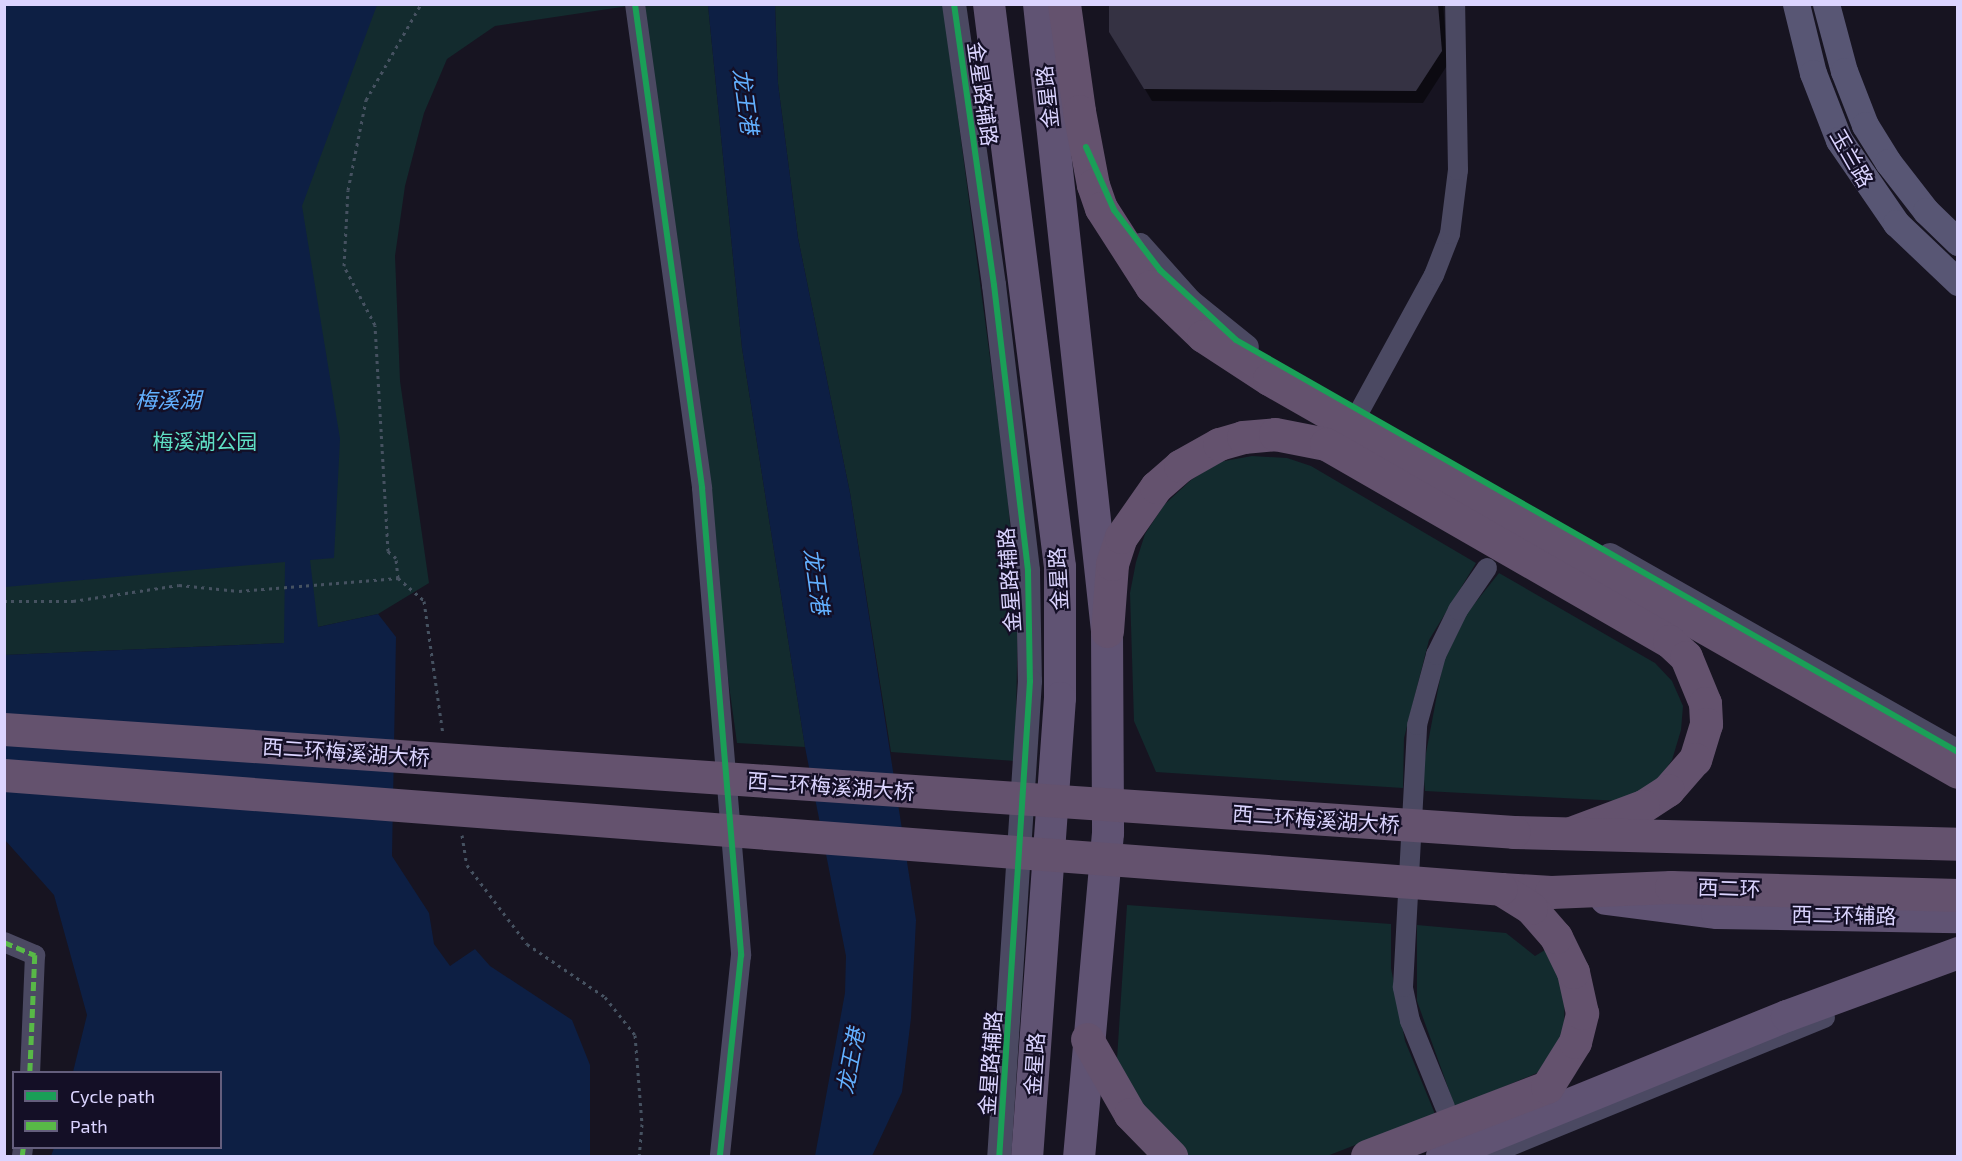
<!DOCTYPE html>
<html>
<head>
<meta charset="utf-8">
<style>
	body { margin:0 }
	#map { position:relative; width:1962px; height:1161px; overflow:hidden; background:#171421; font-family:"Exo 2","Noto Sans SC",sans-serif }
	div>[style] { position:absolute }
	.green>* { inset:0; background:#132b2e }
	.water>* { inset:0; background:#0d1f44 }
	.shadow>* { inset:0; background:#0007 }
	.building>* { inset:0; background:#353243 }
	.path>* { height:3px; margin-top:-1.5px; transform-origin:0; background:repeating-linear-gradient(90deg,#465261 0 3px,transparent 0 7.5px) }
	.minor>* { height:20px; margin:-10px; padding:0 10px; transform-origin:10px; border-radius:10px; background:#4b4962 }
	.tertiary>* { height:24px; margin:-12px; padding:0 12px; transform-origin:12px; border-radius:12px; background:#4b4962 }
	.secondary>* { height:27px; margin:-13.5px; padding:0 13.5px; transform-origin:13.5px; border-radius:13.5px; background:#585674 }
	.primary>* { height:32px; margin:-16px; padding:0 16px; transform-origin:16px; border-radius:16px; background:#605373 }
	.trunk>* { height:33px; margin:-16.5px; padding:0 16.5px; transform-origin:16.5px; border-radius:16.5px; background:#64526e }
	.trunk-bridge>* { height:33px; margin:-16.5px; padding:0 16.5px; transform-origin:16.5px; border-radius:16.5px; background:#64526e }
	.quiet>* { height:4.5px; margin-top:-2.25px; transform-origin:0; background:repeating-linear-gradient(90deg,#58b947 0 9px,transparent 0 13.5px) }
	.cycleway>* { height:6px; margin:-3px; padding:0 3px; transform-origin:3px; border-radius:3px; background:#1a9f57 }
	span { translate:-50% -50%; white-space:nowrap; text-align:center; line-height:1.15; -webkit-text-stroke:4.5px #140f26; paint-order:stroke }
	.street-label { font-size:21px; color:#dbd4ff }
	.park-label { font-size:21px; color:#5fe0c5 }
	.water-label { font-size:22px; color:#62b0ff; font-style:italic }
	.frame { position:absolute; inset:0; border:6px solid #dbd4ff; pointer-events:none }
	.legend { position:absolute; left:12px; top:1071px; width:210px; height:78px; box-sizing:border-box; background:#140f26; border:2px solid #645e7d; margin:0; padding:8px 10px; list-style:none; font-size:18px; color:#dbd4ff }
	.legend li { display:flex; align-items:center; gap:12px; height:30px }
	.legend b { width:30px; border:2px solid #645e7d }
</style>
</head>
<body>
<div id="map">
	<div class="green">
		<i style="clip-path:polygon(4px 5px,708px 5px,742px 348px,805px 747px,737px 743px,635px 5px,495px 26px,447px 59px,424px 113px,405px 186px,395px 256px,400px 381px,429px 583px,378px 614px,318px 627px,285px 643px,5px 655px)"></i>
		<i style="clip-path:polygon(775px 5px,943px 5px,1006px 478px,1018px 618px,1015px 761px,891px 752px,850px 493px,798px 238px,778px 84px)"></i>
		<i style="clip-path:polygon(1252px 456px,1287px 458px,1311px 466px,1476px 563px,1429px 640px,1404px 738px,1403px 788px,1156px 772px,1134px 721px,1130px 593px,1136px 562px,1145px 534px,1164px 505px,1191px 480px,1219px 462px)"></i>
		<i style="clip-path:polygon(1499px 573px,1655px 663px,1672px 681px,1683px 706px,1681px 730px,1672px 760px,1652px 789px,1621px 801px,1425px 791px,1423px 769px,1443px 663px,1467px 613px)"></i>
		<i style="clip-path:polygon(1127px 905px,1391px 924px,1391px 968px,1405px 1041px,1435px 1114px,1327px 1156px,1181px 1156px,1166px 1146px,1117px 1059px)"></i>
		<i style="clip-path:polygon(1417px 925px,1506px 933px,1535px 956px,1545px 950px,1565px 987px,1564px 1026px,1555px 1051px,1537px 1073px,1455px 1107px,1417px 1001px)"></i>
	</div>
	<div class="water">
		<i style="clip-path:polygon(5px 5px,377px 5px,302px 206px,340px 439px,334px 558px,310px 560px,318px 627px,378px 614px,396px 637px,392px 856px,429px 913px,434px 944px,450px 966px,475px 949px,490px 966px,572px 1020px,590px 1065px,590px 1156px,51px 1156px,54px 1148px,220px 1148px,220px 1072px,73px 1072px,87px 1015px,54px 895px,5px 840px,4px 655px,284px 643px,285px 562px,5px 587px)"></i>
		<i style="clip-path:polygon(708px 5px,775px 5px,778px 84px,798px 238px,850px 493px,916px 920px,911px 1018px,902px 1092px,872px 1156px,815px 1156px,845px 993px,846px 956px,805px 747px,742px 348px)"></i>
	</div>
	<div class="shadow">
		<i style="clip-path:polygon(1111px 4px,1443px 4px,1448px 64px,1423px 103px,1152px 101px,1111px 32px)"></i>
	</div>
	<div class="building">
		<i style="clip-path:polygon(1109px 4px,1438px 4px,1442px 51px,1416px 91px,1144px 89px,1109px 32px)"></i>
	</div>
	<div class="path">
		<i style="left:398px;top:578px;width:35px;rotate:41deg"></i>
		<i style="left:424px;top:601px;width:134px;rotate:81.9deg"></i>
		<i style="left:4px;top:601px;width:69px"></i>
		<i style="left:73px;top:601px;width:107px;rotate:-8.6deg"></i>
		<i style="left:179px;top:585px;width:60px;rotate:5.7deg"></i>
		<i style="left:239px;top:591px;width:160px;rotate:-4.7deg"></i>
		<i style="left:398px;top:578px;width:20px;rotate:-96deg"></i>
		<i style="left:396px;top:558px;width:11px;rotate:-139deg"></i>
		<i style="left:388px;top:551px;width:226px;rotate:-93.3deg"></i>
		<i style="left:375px;top:325px;width:67px;rotate:-117.7deg"></i>
		<i style="left:344px;top:266px;width:76px;rotate:-87deg"></i>
		<i style="left:348px;top:190px;width:92px;rotate:-78.7deg"></i>
		<i style="left:366px;top:100px;width:111px;rotate:-60.2deg"></i>
		<i style="left:462px;top:835px;width:30px;rotate:81deg"></i>
		<i style="left:467px;top:865px;width:99px;rotate:52.8deg"></i>
		<i style="left:527px;top:944px;width:94px;rotate:34.2deg"></i>
		<i style="left:605px;top:997px;width:48px;rotate:51.7deg"></i>
		<i style="left:635px;top:1035px;width:89px;rotate:85.5deg"></i>
		<i style="left:642px;top:1124px;width:32px;rotate:95deg"></i>
	</div>
	<div class="minor">
		<i style="left:635px;top:4px;width:489px;rotate:82.1deg"></i>
		<i style="left:702px;top:488px;width:469px;rotate:85.2deg"></i>
		<i style="left:741px;top:955px;width:202px;rotate:96deg"></i>
		<i style="left:1359px;top:412px;width:156px;rotate:-61.3deg"></i>
		<i style="left:1434px;top:275px;width:44px;rotate:-68.7deg"></i>
		<i style="left:1450px;top:234px;width:64px;rotate:-82.9deg"></i>
		<i style="left:1458px;top:170px;width:166px;rotate:-91deg"></i>
		<i style="left:4px;top:942px;width:34px;rotate:23deg"></i>
		<i style="left:35px;top:955px;width:117px;rotate:92.4deg"></i>
		<i style="left:1445px;top:1107px;width:93px;rotate:-112.1deg"></i>
		<i style="left:1410px;top:1021px;width:35px;rotate:-102deg"></i>
		<i style="left:1403px;top:987px;width:262px;rotate:-86.9deg"></i>
		<i style="left:1417px;top:725px;width:73px;rotate:-74.8deg"></i>
		<i style="left:1436px;top:655px;width:50px;rotate:-63.9deg"></i>
		<i style="left:1458px;top:610px;width:51px;rotate:-55.4deg"></i>
		<i style="left:22px;top:1156px;width:8px;rotate:-83deg"></i>
		<i style="left:1486px;top:1156px;width:366px;rotate:-22.2deg"></i>
	</div>
	<div class="tertiary">
		<i style="left:954px;top:4px;width:284px;rotate:81.9deg"></i>
		<i style="left:994px;top:285px;width:288px;rotate:83.2deg"></i>
		<i style="left:1028px;top:571px;width:110px;rotate:89deg"></i>
		<i style="left:1030px;top:681px;width:476px;rotate:93.7deg"></i>
		<i style="left:1140px;top:245px;width:75px;rotate:48.2deg"></i>
		<i style="left:1190px;top:301px;width:73px;rotate:38.9deg"></i>
		<i style="left:1610px;top:555px;width:400px;rotate:29.5deg"></i>
	</div>
	<div class="secondary">
		<i style="left:1796px;top:4px;width:71px;rotate:76.2deg"></i>
		<i style="left:1813px;top:73px;width:72px;rotate:68.8deg"></i>
		<i style="left:1839px;top:140px;width:101px;rotate:55.5deg"></i>
		<i style="left:1896px;top:223px;width:86px;rotate:43.6deg"></i>
		<i style="left:1826px;top:4px;width:69px;rotate:75deg"></i>
		<i style="left:1844px;top:71px;width:58px;rotate:68.7deg"></i>
		<i style="left:1865px;top:125px;width:44px;rotate:58.1deg"></i>
		<i style="left:1888px;top:162px;width:62px;rotate:52.2deg"></i>
		<i style="left:1926px;top:211px;width:45px;rotate:44.1deg"></i>
	</div>
	<div class="primary">
		<i style="left:989px;top:4px;width:567px;rotate:82.81deg"></i>
		<i style="left:1060px;top:567px;width:131px;rotate:90deg"></i>
		<i style="left:1060px;top:698px;width:459px;rotate:94.1deg"></i>
		<i style="left:1039px;top:4px;width:631px;rotate:83.81deg"></i>
		<i style="left:1107px;top:631px;width:202px;rotate:89.7deg"></i>
		<i style="left:1108px;top:833px;width:324px;rotate:95.1deg"></i>
		<i style="left:1606px;top:899px;width:112px;rotate:7.2deg"></i>
		<i style="left:1717px;top:913px;width:241px;rotate:1deg"></i>
		<i style="left:1442px;top:1156px;width:372px;rotate:-22.1deg"></i>
		<i style="left:1787px;top:1016px;width:182px;rotate:-20.2deg"></i>
	</div>
	<div class="trunk">
		<i style="left:1064px;top:4px;width:108px;rotate:82deg"></i>
		<i style="left:1079px;top:111px;width:75px;rotate:79.3deg"></i>
		<i style="left:1093px;top:185px;width:24px;rotate:71deg"></i>
		<i style="left:1101px;top:208px;width:93px;rotate:57.3deg"></i>
		<i style="left:1151px;top:286px;width:72px;rotate:43.9deg"></i>
		<i style="left:1203px;top:336px;width:79px;rotate:33.1deg"></i>
		<i style="left:1269px;top:379px;width:793px;rotate:29.7deg"></i>
		<i style="left:1107px;top:631px;width:67px;rotate:-85.7deg"></i>
		<i style="left:1112px;top:564px;width:28px;rotate:-72deg"></i>
		<i style="left:1121px;top:537px;width:61px;rotate:-55deg"></i>
		<i style="left:1156px;top:487px;width:32px;rotate:-41deg"></i>
		<i style="left:1180px;top:466px;width:45px;rotate:-29.4deg"></i>
		<i style="left:1219px;top:444px;width:25px;rotate:-16deg"></i>
		<i style="left:1243px;top:437px;width:32px;rotate:-5deg"></i>
		<i style="left:1275px;top:434px;width:52px;rotate:11.1deg"></i>
		<i style="left:1326px;top:444px;width:396px;rotate:29.9deg"></i>
		<i style="left:1669px;top:641px;width:23px;rotate:43deg"></i>
		<i style="left:1686px;top:657px;width:50px;rotate:67.6deg"></i>
		<i style="left:1705px;top:703px;width:21px;rotate:87deg"></i>
		<i style="left:1706px;top:724px;width:37px;rotate:107deg"></i>
		<i style="left:1695px;top:759px;width:41px;rotate:131.1deg"></i>
		<i style="left:1668px;top:790px;width:30px;rotate:147deg"></i>
		<i style="left:1643px;top:806px;width:75px;rotate:159.6deg"></i>
		<i style="left:1513px;top:832px;width:445px;rotate:1.5deg"></i>
		<i style="left:1501px;top:889px;width:50px;rotate:3.4deg"></i>
		<i style="left:1551px;top:892px;width:120px;rotate:-2.4deg"></i>
		<i style="left:1671px;top:887px;width:287px;rotate:1.6deg"></i>
		<i style="left:1087px;top:1039px;width:86px;rotate:60.2deg"></i>
		<i style="left:1130px;top:1114px;width:59px;rotate:45.7deg"></i>
		<i style="left:1367px;top:1156px;width:193px;rotate:-21deg"></i>
		<i style="left:1547px;top:1087px;width:53px;rotate:-58.1deg"></i>
		<i style="left:1575px;top:1042px;width:30px;rotate:-76deg"></i>
		<i style="left:1582px;top:1013px;width:42px;rotate:-102.4deg"></i>
		<i style="left:1573px;top:972px;width:39px;rotate:-116deg"></i>
		<i style="left:1556px;top:937px;width:38px;rotate:-131deg"></i>
		<i style="left:1531px;top:908px;width:36px;rotate:-148deg"></i>
	</div>
	<div class="trunk-bridge">
		<i style="left:4px;top:729px;width:1513px;rotate:3.9deg"></i>
		<i style="left:4px;top:775px;width:1501px;rotate:4.35deg"></i>
	</div>
	<div class="quiet">
		<i style="left:4px;top:942px;width:34px;rotate:23deg"></i>
		<i style="left:35px;top:955px;width:117px;rotate:92.4deg"></i>
		<i style="left:22px;top:1156px;width:8px;rotate:-83deg"></i>
	</div>
	<div class="cycleway">
		<i style="left:635px;top:4px;width:489px;rotate:82.1deg"></i>
		<i style="left:702px;top:488px;width:469px;rotate:85.2deg"></i>
		<i style="left:741px;top:955px;width:202px;rotate:96deg"></i>
		<i style="left:954px;top:4px;width:284px;rotate:81.9deg"></i>
		<i style="left:994px;top:285px;width:288px;rotate:83.2deg"></i>
		<i style="left:1028px;top:571px;width:110px;rotate:89deg"></i>
		<i style="left:1030px;top:681px;width:476px;rotate:93.7deg"></i>
		<i style="left:1086px;top:147px;width:69px;rotate:66deg"></i>
		<i style="left:1114px;top:210px;width:76px;rotate:52.5deg"></i>
		<i style="left:1160px;top:270px;width:103px;rotate:42.6deg"></i>
		<i style="left:1236px;top:340px;width:831px;rotate:29.71deg"></i>
	</div>
	<div class="street-label">
		<span style="left:983px;top:94px;rotate:82deg">金星路辅路</span>
		<span style="left:1047px;top:97px;rotate:-96deg">金星路</span>
		<span style="left:1852px;top:158px;rotate:60deg">玉兰路</span>
		<span style="left:1058px;top:579px;rotate:-93deg">金星路</span>
		<span style="left:1009px;top:580px;rotate:-94deg">金星路辅路</span>
		<span style="left:346px;top:752px;rotate:4deg">西二环梅溪湖大桥</span>
		<span style="left:831px;top:786px;rotate:4deg">西二环梅溪湖大桥</span>
		<span style="left:1316px;top:819px;rotate:4deg">西二环梅溪湖大桥</span>
		<span style="left:1729px;top:888px;rotate:2deg">西二环</span>
		<span style="left:1844px;top:915px;rotate:1deg">西二环辅路</span>
		<span style="left:990px;top:1063px;rotate:-86deg">金星路辅路</span>
		<span style="left:1034px;top:1064px;rotate:-86deg">金星路</span>
	</div>
	<div class="park-label">
		<span style="left:205px;top:441px">梅溪湖公园</span>
	</div>
	<div class="water-label">
		<span style="left:746px;top:101px;rotate:82deg">龙王港</span>
		<span style="left:168px;top:400px">梅溪湖</span>
		<span style="left:817px;top:581px;rotate:82deg">龙王港</span>
		<span style="left:850px;top:1061px;rotate:-79deg">龙王港</span>
	</div>
	<div class="frame"></div>
	<ul class="legend">
	<li><b style="height:8px;background:#1a9f57"></b>Cycle path</li>
	<li><b style="height:8px;background:#58b947"></b>Path</li>
	</ul>
</div>
</body>
</html>
